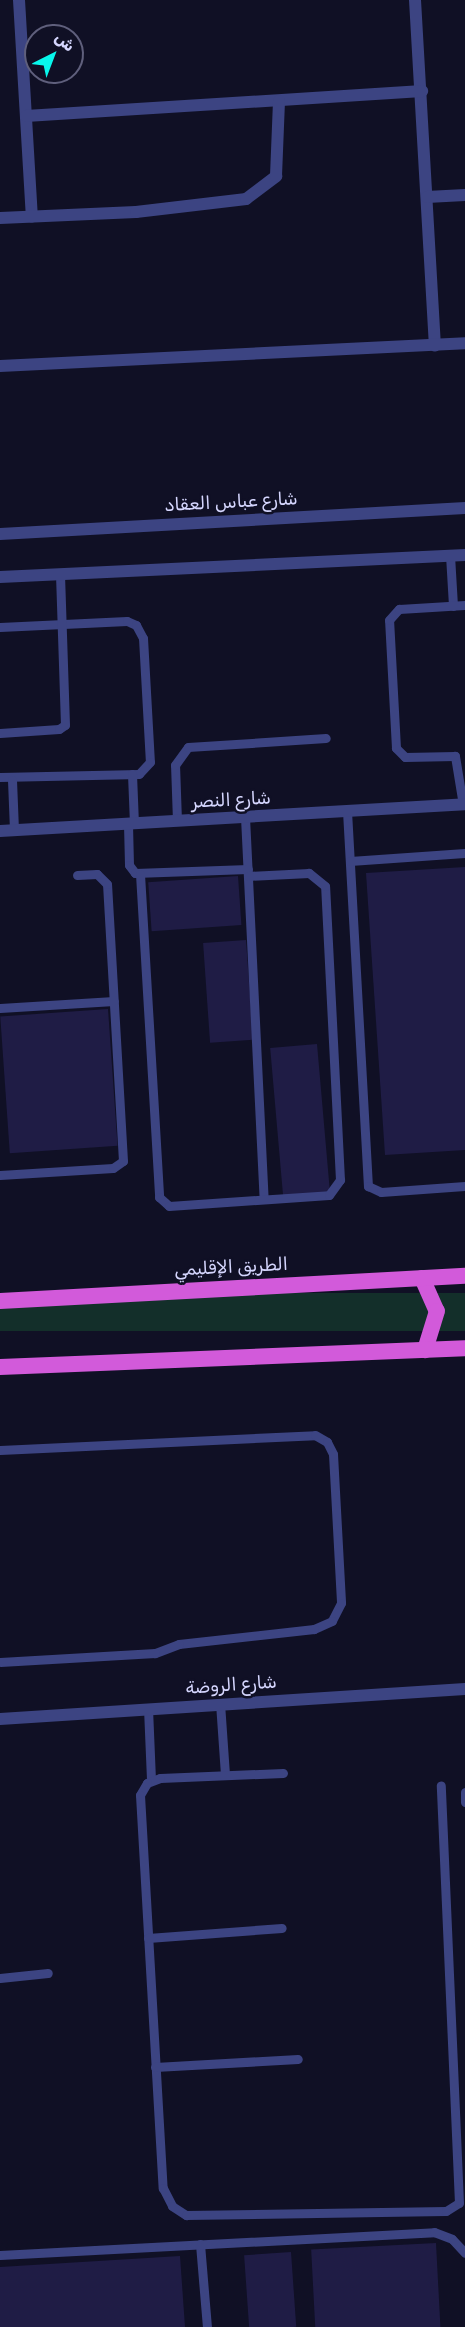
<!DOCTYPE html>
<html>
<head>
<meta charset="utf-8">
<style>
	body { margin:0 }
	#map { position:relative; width:465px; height:2327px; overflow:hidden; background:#101025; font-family:Rubik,Cairo,sans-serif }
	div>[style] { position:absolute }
	.green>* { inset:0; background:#132f2a; transform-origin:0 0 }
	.building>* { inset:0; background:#1f1c45; transform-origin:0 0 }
	.service>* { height:9px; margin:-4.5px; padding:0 4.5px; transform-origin:4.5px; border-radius:4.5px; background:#3c4482 }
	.minor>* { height:12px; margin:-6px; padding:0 6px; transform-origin:6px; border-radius:6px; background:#3c4482 }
	.tertiary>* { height:12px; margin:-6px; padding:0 6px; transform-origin:6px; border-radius:6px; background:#3c4482 }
	.trunk>* { height:16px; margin:-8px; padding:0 8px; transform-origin:8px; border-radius:8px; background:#d25ada }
	span { translate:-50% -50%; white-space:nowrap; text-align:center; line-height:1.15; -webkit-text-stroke:5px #101025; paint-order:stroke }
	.street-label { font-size:18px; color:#d5d6fe }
	.north { position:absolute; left:24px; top:24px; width:60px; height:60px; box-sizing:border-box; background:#101025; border:2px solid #5f5f7c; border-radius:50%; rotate:42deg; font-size:16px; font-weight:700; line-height:24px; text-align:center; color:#d5d6fe }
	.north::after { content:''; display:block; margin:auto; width:21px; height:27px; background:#08f7ec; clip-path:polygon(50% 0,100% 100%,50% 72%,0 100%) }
</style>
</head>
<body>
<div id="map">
	<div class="green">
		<i style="left:465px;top:1293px;width:38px;height:466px;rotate:90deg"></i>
	</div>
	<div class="building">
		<i style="clip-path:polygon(465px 867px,465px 1150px,385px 1155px,366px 873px)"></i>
		<i style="left:238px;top:876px;width:49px;height:90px;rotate:86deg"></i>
		<i style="left:246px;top:940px;width:100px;height:43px;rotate:86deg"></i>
		<i style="left:108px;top:1009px;width:137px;height:108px;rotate:86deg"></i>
		<i style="left:317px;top:1044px;width:151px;height:47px;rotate:85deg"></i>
		<i style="left:436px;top:2243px;width:84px;height:125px;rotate:87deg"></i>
		<i style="left:291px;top:2252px;width:75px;height:47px;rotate:86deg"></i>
		<i style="clip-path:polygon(180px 2256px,185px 2327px,0 2327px,0 2267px)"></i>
	</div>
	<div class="service">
		<i style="left:450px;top:555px;width:51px;rotate:86.6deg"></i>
		<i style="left:0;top:627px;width:127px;rotate:-2.7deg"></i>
		<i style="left:127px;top:621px;width:10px;rotate:24deg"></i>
		<i style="left:136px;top:625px;width:15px;rotate:62deg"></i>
		<i style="left:143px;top:638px;width:124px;rotate:86.8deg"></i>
		<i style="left:150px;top:762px;width:16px;rotate:133deg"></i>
		<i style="left:139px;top:774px;width:139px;rotate:178.8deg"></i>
		<i style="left:0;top:733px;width:59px;rotate:-3.9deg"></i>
		<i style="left:59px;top:729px;width:7px;rotate:-34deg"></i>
		<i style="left:65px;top:725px;width:149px;rotate:-91.9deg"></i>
		<i style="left:132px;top:774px;width:49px;rotate:87.7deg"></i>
		<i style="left:12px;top:780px;width:50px;rotate:87.7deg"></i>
		<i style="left:463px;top:805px;width:50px;rotate:-99.3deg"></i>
		<i style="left:455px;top:756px;width:50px;rotate:178.9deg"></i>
		<i style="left:405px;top:757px;width:13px;rotate:-135deg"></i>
		<i style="left:396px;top:748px;width:128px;rotate:-93.1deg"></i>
		<i style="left:389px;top:620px;width:15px;rotate:-48deg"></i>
		<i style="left:399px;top:609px;width:66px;rotate:-3.5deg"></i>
		<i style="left:347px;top:811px;width:376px;rotate:86.8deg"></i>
		<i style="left:368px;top:1186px;width:14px;rotate:25deg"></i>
		<i style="left:381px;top:1192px;width:84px;rotate:-4.1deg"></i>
		<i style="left:245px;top:817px;width:382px;rotate:87.2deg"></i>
		<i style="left:177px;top:821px;width:56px;rotate:-92deg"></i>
		<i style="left:175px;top:765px;width:22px;rotate:-54deg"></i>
		<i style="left:188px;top:747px;width:138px;rotate:-3.7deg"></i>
		<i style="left:128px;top:824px;width:41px;rotate:88.6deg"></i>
		<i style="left:129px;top:865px;width:10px;rotate:53deg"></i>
		<i style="left:135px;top:873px;width:113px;rotate:-2deg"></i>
		<i style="left:350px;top:861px;width:115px;rotate:-4deg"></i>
		<i style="left:140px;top:874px;width:324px;rotate:86.6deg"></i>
		<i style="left:159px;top:1197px;width:13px;rotate:42deg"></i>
		<i style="left:169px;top:1206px;width:160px;rotate:-3.9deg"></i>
		<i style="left:329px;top:1195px;width:19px;rotate:-54deg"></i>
		<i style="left:340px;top:1180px;width:294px;rotate:-92.9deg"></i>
		<i style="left:325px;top:886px;width:21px;rotate:-141deg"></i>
		<i style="left:309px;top:873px;width:61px;rotate:177.2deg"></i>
		<i style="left:0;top:1008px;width:114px;rotate:-3.5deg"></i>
		<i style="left:0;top:1175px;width:113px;rotate:-3.5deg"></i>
		<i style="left:113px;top:1168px;width:12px;rotate:-35deg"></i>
		<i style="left:123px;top:1161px;width:277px;rotate:-93.3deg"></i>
		<i style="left:107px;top:884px;width:14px;rotate:-135deg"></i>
		<i style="left:97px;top:874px;width:20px;rotate:177deg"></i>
		<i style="left:0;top:1450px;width:315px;rotate:-2.7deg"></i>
		<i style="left:315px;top:1435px;width:14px;rotate:30deg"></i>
		<i style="left:327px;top:1442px;width:13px;rotate:63deg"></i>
		<i style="left:333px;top:1454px;width:149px;rotate:86.9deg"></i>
		<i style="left:341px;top:1603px;width:20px;rotate:117deg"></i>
		<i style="left:332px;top:1621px;width:20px;rotate:156deg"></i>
		<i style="left:314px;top:1629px;width:136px;rotate:173.7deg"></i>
		<i style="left:179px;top:1644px;width:26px;rotate:159deg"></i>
		<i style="left:155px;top:1653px;width:155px;rotate:176.7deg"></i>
		<i style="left:220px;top:1703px;width:72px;rotate:86deg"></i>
		<i style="left:148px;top:1708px;width:73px;rotate:87.6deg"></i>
		<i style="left:283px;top:1773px;width:123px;rotate:177.7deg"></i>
		<i style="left:160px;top:1778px;width:14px;rotate:159deg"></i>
		<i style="left:147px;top:1783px;width:14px;rotate:120deg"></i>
		<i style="left:140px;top:1795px;width:394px;rotate:86.7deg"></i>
		<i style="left:163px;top:2188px;width:20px;rotate:63deg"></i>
		<i style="left:172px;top:2206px;width:17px;rotate:33deg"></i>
		<i style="left:186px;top:2215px;width:260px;rotate:-0.9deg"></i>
		<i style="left:446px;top:2211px;width:15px;rotate:-32deg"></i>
		<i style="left:459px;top:2203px;width:418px;rotate:-92.5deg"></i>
		<i style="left:465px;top:1792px;width:10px;rotate:90deg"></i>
		<i style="left:148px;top:1938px;width:134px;rotate:-4.3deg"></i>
		<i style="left:0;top:1978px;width:48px;rotate:-5.9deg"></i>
		<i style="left:155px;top:2067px;width:143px;rotate:-3.2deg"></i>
		<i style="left:200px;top:2244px;width:83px;rotate:85.2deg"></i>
		<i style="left:0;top:2255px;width:435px;rotate:-3deg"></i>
		<i style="left:434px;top:2232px;width:19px;rotate:21deg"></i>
		<i style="left:452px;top:2239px;width:19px;rotate:47deg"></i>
	</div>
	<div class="minor">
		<i style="left:19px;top:0;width:217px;rotate:86.6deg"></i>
		<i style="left:415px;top:0;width:346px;rotate:86.7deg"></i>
		<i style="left:26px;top:116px;width:397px;rotate:-3.6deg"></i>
		<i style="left:427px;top:197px;width:38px;rotate:-3deg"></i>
		<i style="left:0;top:218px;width:136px;rotate:-2.5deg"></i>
		<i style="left:136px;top:212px;width:111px;rotate:-6.7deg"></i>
		<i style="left:246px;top:199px;width:38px;rotate:-37deg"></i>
		<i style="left:276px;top:176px;width:75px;rotate:-87.7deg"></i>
		<i style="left:0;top:366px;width:466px;rotate:-2.8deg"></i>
		<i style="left:0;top:831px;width:466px;rotate:-3.3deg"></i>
		<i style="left:0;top:1719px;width:466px;rotate:-3.7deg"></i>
	</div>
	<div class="tertiary">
		<i style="left:0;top:534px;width:466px;rotate:-3.2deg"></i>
		<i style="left:0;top:577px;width:466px;rotate:-2.7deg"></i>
	</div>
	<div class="trunk">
		<i style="left:422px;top:1278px;width:36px;rotate:66deg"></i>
		<i style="left:437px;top:1311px;width:41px;rotate:107.1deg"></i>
		<i style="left:0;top:1301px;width:466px;rotate:-3.1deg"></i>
		<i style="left:0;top:1367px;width:465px;rotate:-2.3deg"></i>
	</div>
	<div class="street-label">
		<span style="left:231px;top:502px;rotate:-3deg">شارع عباس العقاد</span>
		<span style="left:231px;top:800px;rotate:-3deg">شارع النصر</span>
		<span style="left:231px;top:1267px;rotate:-3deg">الطريق الإقليمي</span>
		<span style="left:231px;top:1685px;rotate:-4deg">شارع الروضة</span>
	</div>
	<div class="north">ش</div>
</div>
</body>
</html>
